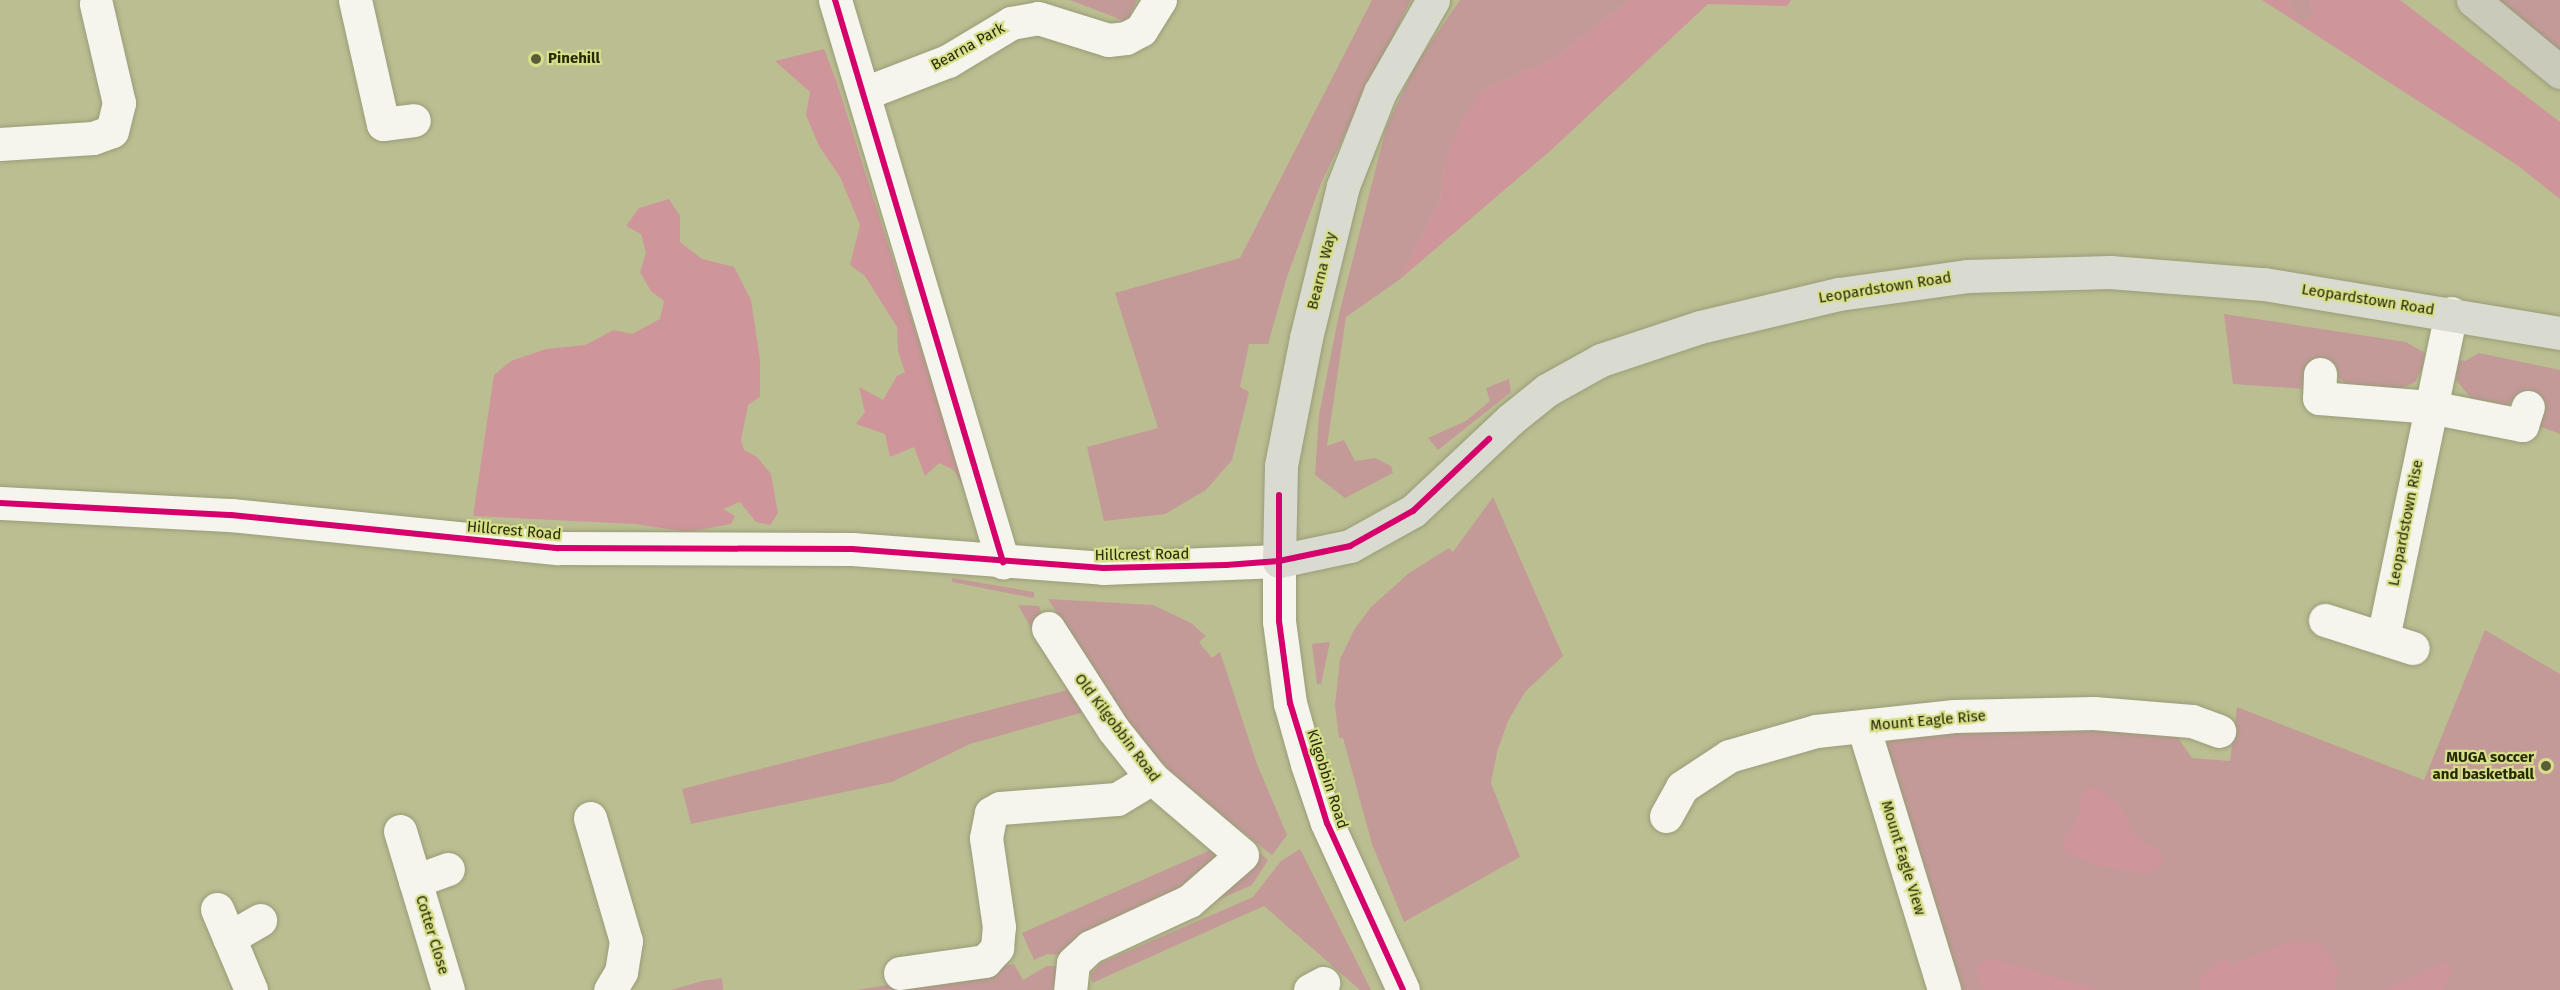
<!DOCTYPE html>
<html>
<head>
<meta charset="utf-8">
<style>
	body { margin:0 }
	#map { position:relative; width:2560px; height:990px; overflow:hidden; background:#bbbe91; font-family:"Fira Sans",sans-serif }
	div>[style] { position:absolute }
	.green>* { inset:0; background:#c49a99 }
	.forest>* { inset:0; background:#ce959b }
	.roads { filter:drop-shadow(0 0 2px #9a9c78) drop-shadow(0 0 2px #9a9c78) }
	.minor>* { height:33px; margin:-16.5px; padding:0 16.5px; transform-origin:16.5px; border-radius:16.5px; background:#f5f5ee }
	.major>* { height:33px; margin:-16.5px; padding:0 16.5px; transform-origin:16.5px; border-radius:16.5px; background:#dadbd0 }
	.highway>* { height:33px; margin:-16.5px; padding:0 16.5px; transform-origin:16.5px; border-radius:16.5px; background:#c9caba }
	.cycleway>* { height:6px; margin:-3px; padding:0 3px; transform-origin:3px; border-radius:3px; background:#d6006c }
	.dots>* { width:16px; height:16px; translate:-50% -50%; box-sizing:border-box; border:3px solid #d8df8a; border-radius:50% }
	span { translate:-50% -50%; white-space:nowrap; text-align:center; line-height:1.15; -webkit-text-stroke:4.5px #d8df8a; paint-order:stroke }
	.street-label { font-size:15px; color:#272905 }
	.poi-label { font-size:15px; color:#272905; font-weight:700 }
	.left { translate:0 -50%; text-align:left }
	.right { translate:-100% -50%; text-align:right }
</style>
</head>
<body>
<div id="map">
	<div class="green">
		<i style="clip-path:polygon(1070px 0,1137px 0,1127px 22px)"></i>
		<i style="clip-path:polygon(1372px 0,1411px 0,1321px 183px,1287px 277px,1268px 344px,1249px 344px,1240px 387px,1249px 392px,1232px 460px,1206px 490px,1165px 514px,1104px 521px,1087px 447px,1158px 428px,1115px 293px,1240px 258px)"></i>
		<i style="clip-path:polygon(1460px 0,1629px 0,1556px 57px,1483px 90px,1443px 170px,1440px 199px,1399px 280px,1346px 317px,1327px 446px,1344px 440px,1355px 461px,1375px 458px,1391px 466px,1393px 473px,1345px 498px,1315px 475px,1319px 415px,1339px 314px,1386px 128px,1416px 64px)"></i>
		<i style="clip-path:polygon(2288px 0,2310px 0,2314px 15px,2299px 24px)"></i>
		<i style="clip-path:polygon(2493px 0,2560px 0,2560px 54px)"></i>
		<i style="clip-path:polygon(2224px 314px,2406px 342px,2425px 353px,2423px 367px,2415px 382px,2400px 389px,2350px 387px,2338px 377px,2336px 364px,2307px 364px,2306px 389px,2233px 384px)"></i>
		<i style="clip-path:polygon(2479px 353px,2560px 370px,2560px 434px,2536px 425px,2544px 400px,2520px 392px,2507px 406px,2470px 402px,2471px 398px,2456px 380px,2456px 360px,2465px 361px)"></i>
		<i style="clip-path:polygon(1509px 379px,1511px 392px,1438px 450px,1428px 438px,1466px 421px,1490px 401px,1486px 388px)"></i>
		<i style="clip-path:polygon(1493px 497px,1563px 656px,1525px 692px,1508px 721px,1497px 752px,1491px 783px,1520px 857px,1404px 922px,1372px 844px,1343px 738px,1339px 738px,1335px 706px,1340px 659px,1354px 630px,1371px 607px,1409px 573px,1449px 548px,1453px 552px)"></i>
		<i style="clip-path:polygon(952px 578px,1034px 592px,1034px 598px,952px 582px)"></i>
		<i style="clip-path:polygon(1048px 599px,1153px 605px,1191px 623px,1206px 636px,1199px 642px,1212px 658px,1220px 652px,1257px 764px,1287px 835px,1272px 855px,1192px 793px,1152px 753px,1115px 706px)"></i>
		<i style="clip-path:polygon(1018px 605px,1039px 606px,1044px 622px,1031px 628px)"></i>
		<i style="clip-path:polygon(2485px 630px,2560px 674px,2560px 990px,1959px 990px,1883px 750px,1896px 731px,2143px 730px,2176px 735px,2192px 758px,2230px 761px,2237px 707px,2424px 780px)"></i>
		<i style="clip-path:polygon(1330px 642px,1321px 684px,1317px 684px,1312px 644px)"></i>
		<i style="clip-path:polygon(1068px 690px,1084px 712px,970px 744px,892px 782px,691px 824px,682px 789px)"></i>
		<i style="clip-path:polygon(1215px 848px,1219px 856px,1204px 875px,1064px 955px,1047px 954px,1034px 960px,1022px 933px)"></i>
		<i style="clip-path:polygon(1300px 849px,1371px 990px,1360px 990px,1264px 906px,1092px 983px,1091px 974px,1101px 963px,1253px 897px,1281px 861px)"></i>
		<i style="clip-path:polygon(1259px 852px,1268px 860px,1252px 885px,1213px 902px,1211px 899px)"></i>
		<i style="clip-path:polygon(1014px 964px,1023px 980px,1047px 966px,1061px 966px,1062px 990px,857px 990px)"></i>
		<i style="clip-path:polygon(722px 978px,723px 990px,671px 990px,702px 981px)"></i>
	</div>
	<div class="forest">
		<i style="clip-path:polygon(1629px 0,1791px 0,1787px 6px,1708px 4px,1550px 151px,1399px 280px,1440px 199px,1443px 170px,1460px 122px,1483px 90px,1556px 57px)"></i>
		<i style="clip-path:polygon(2262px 0,2288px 0,2299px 23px,2314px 15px,2310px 0,2400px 0,2560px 122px,2560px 199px,2517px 165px)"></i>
		<i style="clip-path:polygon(824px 49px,836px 80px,967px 494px,954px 470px,939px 463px,925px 476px,914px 447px,890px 457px,885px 434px,856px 424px,865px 412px,859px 387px,883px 400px,897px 376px,905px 372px,898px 351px,897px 327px,865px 276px,850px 265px,860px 225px,840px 177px,819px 146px,806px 115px,810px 92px,775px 61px)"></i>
		<i style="clip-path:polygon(669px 199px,680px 216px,680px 242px,702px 259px,734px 267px,751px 300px,760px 360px,760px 397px,748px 405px,741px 440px,744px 450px,757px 457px,771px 474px,778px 513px,770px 525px,756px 522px,740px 502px,723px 509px,735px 516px,731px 524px,687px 532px,635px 524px,473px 516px,494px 375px,511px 361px,546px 349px,585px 345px,614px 330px,632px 334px,660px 319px,664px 301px,651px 291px,640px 272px,646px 253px,641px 234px,626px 226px,639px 208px)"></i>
		<i style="clip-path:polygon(2085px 787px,2100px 789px,2121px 807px,2135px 836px,2160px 852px,2163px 864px,2146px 874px,2096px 865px,2066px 852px,2062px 839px,2073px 828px)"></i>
		<i style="clip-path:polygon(2292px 941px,2321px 943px,2338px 970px,2335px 990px,2200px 990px,2200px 978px,2221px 959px,2234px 963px)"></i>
		<i style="clip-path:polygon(1990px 958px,2072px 982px,2098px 990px,1983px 990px,1975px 968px)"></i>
		<i style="clip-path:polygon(2447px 961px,2452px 971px,2443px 990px,2385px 990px)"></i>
	</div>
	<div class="roads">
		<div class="minor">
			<i style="left:355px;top:0;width:127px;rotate:77.3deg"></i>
			<i style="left:383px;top:124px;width:31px;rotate:-7deg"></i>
			<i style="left:835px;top:0;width:587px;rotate:73.36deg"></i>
			<i style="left:865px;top:93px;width:89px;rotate:-21.1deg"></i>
			<i style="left:948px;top:61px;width:74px;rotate:-31.1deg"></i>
			<i style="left:1011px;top:23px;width:27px;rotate:-10deg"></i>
			<i style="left:1038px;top:18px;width:73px;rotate:17.4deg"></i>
			<i style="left:1108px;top:40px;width:18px;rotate:-6deg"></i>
			<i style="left:1126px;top:38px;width:17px;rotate:-28deg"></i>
			<i style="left:1141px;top:30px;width:36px;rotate:-58deg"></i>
			<i style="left:0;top:144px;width:93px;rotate:-3.7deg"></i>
			<i style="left:93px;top:138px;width:20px;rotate:-20deg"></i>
			<i style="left:112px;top:131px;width:29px;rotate:-76deg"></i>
			<i style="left:119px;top:103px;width:102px;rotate:-103.1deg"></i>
			<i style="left:2320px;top:374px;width:24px;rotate:92deg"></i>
			<i style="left:2319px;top:398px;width:111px;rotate:4.6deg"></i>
			<i style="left:2430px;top:407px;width:94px;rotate:11.1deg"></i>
			<i style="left:2522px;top:425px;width:19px;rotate:-72deg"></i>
			<i style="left:0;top:503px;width:231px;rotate:3deg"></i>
			<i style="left:231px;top:515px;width:329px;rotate:5.8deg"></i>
			<i style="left:558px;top:548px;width:294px;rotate:0.2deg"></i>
			<i style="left:852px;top:549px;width:252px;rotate:4.3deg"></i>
			<i style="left:1103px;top:568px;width:176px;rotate:-2.3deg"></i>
			<i style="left:1279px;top:561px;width:60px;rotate:90deg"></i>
			<i style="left:1279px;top:621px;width:83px;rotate:82.4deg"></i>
			<i style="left:1290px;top:703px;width:63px;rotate:74.4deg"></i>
			<i style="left:1307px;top:764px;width:62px;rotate:71.3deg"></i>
			<i style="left:1327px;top:823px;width:183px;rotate:65.5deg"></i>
			<i style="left:2325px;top:620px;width:92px;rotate:17.7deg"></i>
			<i style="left:1048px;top:628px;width:120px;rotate:57.2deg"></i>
			<i style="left:1113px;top:729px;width:63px;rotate:51.5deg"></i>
			<i style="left:1152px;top:778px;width:118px;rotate:40.5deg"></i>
			<i style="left:1242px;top:855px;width:70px;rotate:139deg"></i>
			<i style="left:1189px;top:901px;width:109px;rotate:155.1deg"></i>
			<i style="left:1090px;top:947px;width:23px;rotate:137deg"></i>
			<i style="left:1073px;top:963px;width:27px;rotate:96deg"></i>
			<i style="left:2383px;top:638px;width:332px;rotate:-78.2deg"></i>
			<i style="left:1863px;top:726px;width:276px;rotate:72.9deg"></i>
			<i style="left:1666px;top:816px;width:33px;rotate:-61deg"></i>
			<i style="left:1682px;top:787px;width:56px;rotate:-33.4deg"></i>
			<i style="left:1729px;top:756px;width:91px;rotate:-16deg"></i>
			<i style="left:1816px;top:731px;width:139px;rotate:-6.2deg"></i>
			<i style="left:1954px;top:716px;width:140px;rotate:-1.2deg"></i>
			<i style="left:2094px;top:713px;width:98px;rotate:4.7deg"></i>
			<i style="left:2192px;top:721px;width:29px;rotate:20deg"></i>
			<i style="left:590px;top:818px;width:128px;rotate:73.7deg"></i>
			<i style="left:626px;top:941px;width:31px;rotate:99deg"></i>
			<i style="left:621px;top:972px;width:21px;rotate:121deg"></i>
			<i style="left:400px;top:831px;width:166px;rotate:73.2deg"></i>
			<i style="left:415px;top:881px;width:35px;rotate:-20deg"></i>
			<i style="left:217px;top:909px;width:88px;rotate:67.2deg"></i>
			<i style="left:229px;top:938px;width:36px;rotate:-30deg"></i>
			<i style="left:900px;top:973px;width:86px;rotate:-8deg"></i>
			<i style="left:985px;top:961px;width:18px;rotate:-47deg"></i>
			<i style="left:997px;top:948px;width:21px;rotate:-85deg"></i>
			<i style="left:999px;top:927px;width:90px;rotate:-98.3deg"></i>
			<i style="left:986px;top:838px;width:25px;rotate:-79deg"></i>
			<i style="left:991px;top:813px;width:10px;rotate:-29deg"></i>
			<i style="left:1000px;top:808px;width:117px;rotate:-4.4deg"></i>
			<i style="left:1117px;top:799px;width:41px;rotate:-31deg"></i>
			<i style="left:1310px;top:990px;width:15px;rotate:-28deg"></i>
		</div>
		<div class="major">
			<i style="left:1433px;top:0;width:106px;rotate:119.9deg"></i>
			<i style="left:1380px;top:92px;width:101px;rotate:111.5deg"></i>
			<i style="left:1343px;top:186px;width:156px;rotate:103.7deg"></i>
			<i style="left:1306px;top:338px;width:130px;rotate:101.1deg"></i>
			<i style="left:1281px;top:466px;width:95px;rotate:91.2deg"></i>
			<i style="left:1279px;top:561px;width:73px;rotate:-11.9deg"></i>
			<i style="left:1350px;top:546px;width:72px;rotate:-29.1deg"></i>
			<i style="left:1413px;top:511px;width:134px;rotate:-43.2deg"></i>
			<i style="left:1511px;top:419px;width:46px;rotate:-38.9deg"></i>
			<i style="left:1547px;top:390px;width:62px;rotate:-29.1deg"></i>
			<i style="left:1601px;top:360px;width:104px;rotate:-18.4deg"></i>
			<i style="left:1700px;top:327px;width:143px;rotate:-13.4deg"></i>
			<i style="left:1839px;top:294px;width:129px;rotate:-8deg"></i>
			<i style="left:1967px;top:276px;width:143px;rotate:-1.6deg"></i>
			<i style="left:2110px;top:272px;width:154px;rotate:4.5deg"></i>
			<i style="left:2264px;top:284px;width:300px;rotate:9.4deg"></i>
		</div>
		<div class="highway">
			<i style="left:2473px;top:0;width:113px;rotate:39.6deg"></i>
		</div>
	</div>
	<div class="cycleway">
		<i style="left:835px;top:0;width:587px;rotate:73.36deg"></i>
		<i style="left:1279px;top:495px;width:126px;rotate:90deg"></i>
		<i style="left:1279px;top:621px;width:83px;rotate:82.4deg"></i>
		<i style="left:1290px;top:703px;width:126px;rotate:72.9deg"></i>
		<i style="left:1327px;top:823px;width:183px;rotate:65.5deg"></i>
		<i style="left:0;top:503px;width:231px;rotate:3deg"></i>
		<i style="left:231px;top:515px;width:329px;rotate:5.8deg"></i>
		<i style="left:558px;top:548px;width:294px;rotate:0.2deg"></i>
		<i style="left:852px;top:549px;width:252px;rotate:4.3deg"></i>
		<i style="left:1103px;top:568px;width:123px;rotate:-1.4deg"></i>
		<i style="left:1226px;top:565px;width:53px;rotate:-4.3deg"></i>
		<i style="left:1279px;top:561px;width:73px;rotate:-11.9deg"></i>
		<i style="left:1350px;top:546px;width:72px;rotate:-29.1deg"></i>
		<i style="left:1413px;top:511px;width:105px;rotate:-43.5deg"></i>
	</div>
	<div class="dots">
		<i style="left:536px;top:59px;background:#5b5d36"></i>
		<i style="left:2546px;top:766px;background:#5b5d36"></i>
	</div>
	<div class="street-label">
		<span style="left:968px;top:47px;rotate:-29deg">Bearna Park</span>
		<span style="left:1322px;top:271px;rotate:-76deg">Bearna Way</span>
		<span style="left:1885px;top:288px;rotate:-9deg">Leopardstown Road</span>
		<span style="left:2368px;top:300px;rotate:9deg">Leopardstown Road</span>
		<span style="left:2406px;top:523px;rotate:-79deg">Leopardstown Rise</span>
		<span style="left:514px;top:531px;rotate:5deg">Hillcrest Road</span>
		<span style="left:1142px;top:555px;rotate:-1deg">Hillcrest Road</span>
		<span style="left:1928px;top:721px;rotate:-5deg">Mount Eagle Rise</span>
		<span style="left:1117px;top:728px;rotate:53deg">Old Kilgobbin Road</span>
		<span style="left:1327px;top:779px;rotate:72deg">Kilgobbin Road</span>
		<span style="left:1903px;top:858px;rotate:73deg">Mount Eagle View</span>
		<span style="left:432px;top:935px;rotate:73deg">Cotter Close</span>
	</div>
	<div class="poi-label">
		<span class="left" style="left:548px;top:59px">Pinehill</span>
		<span class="right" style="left:2534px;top:766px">MUGA soccer<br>and basketball</span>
	</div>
</div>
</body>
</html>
